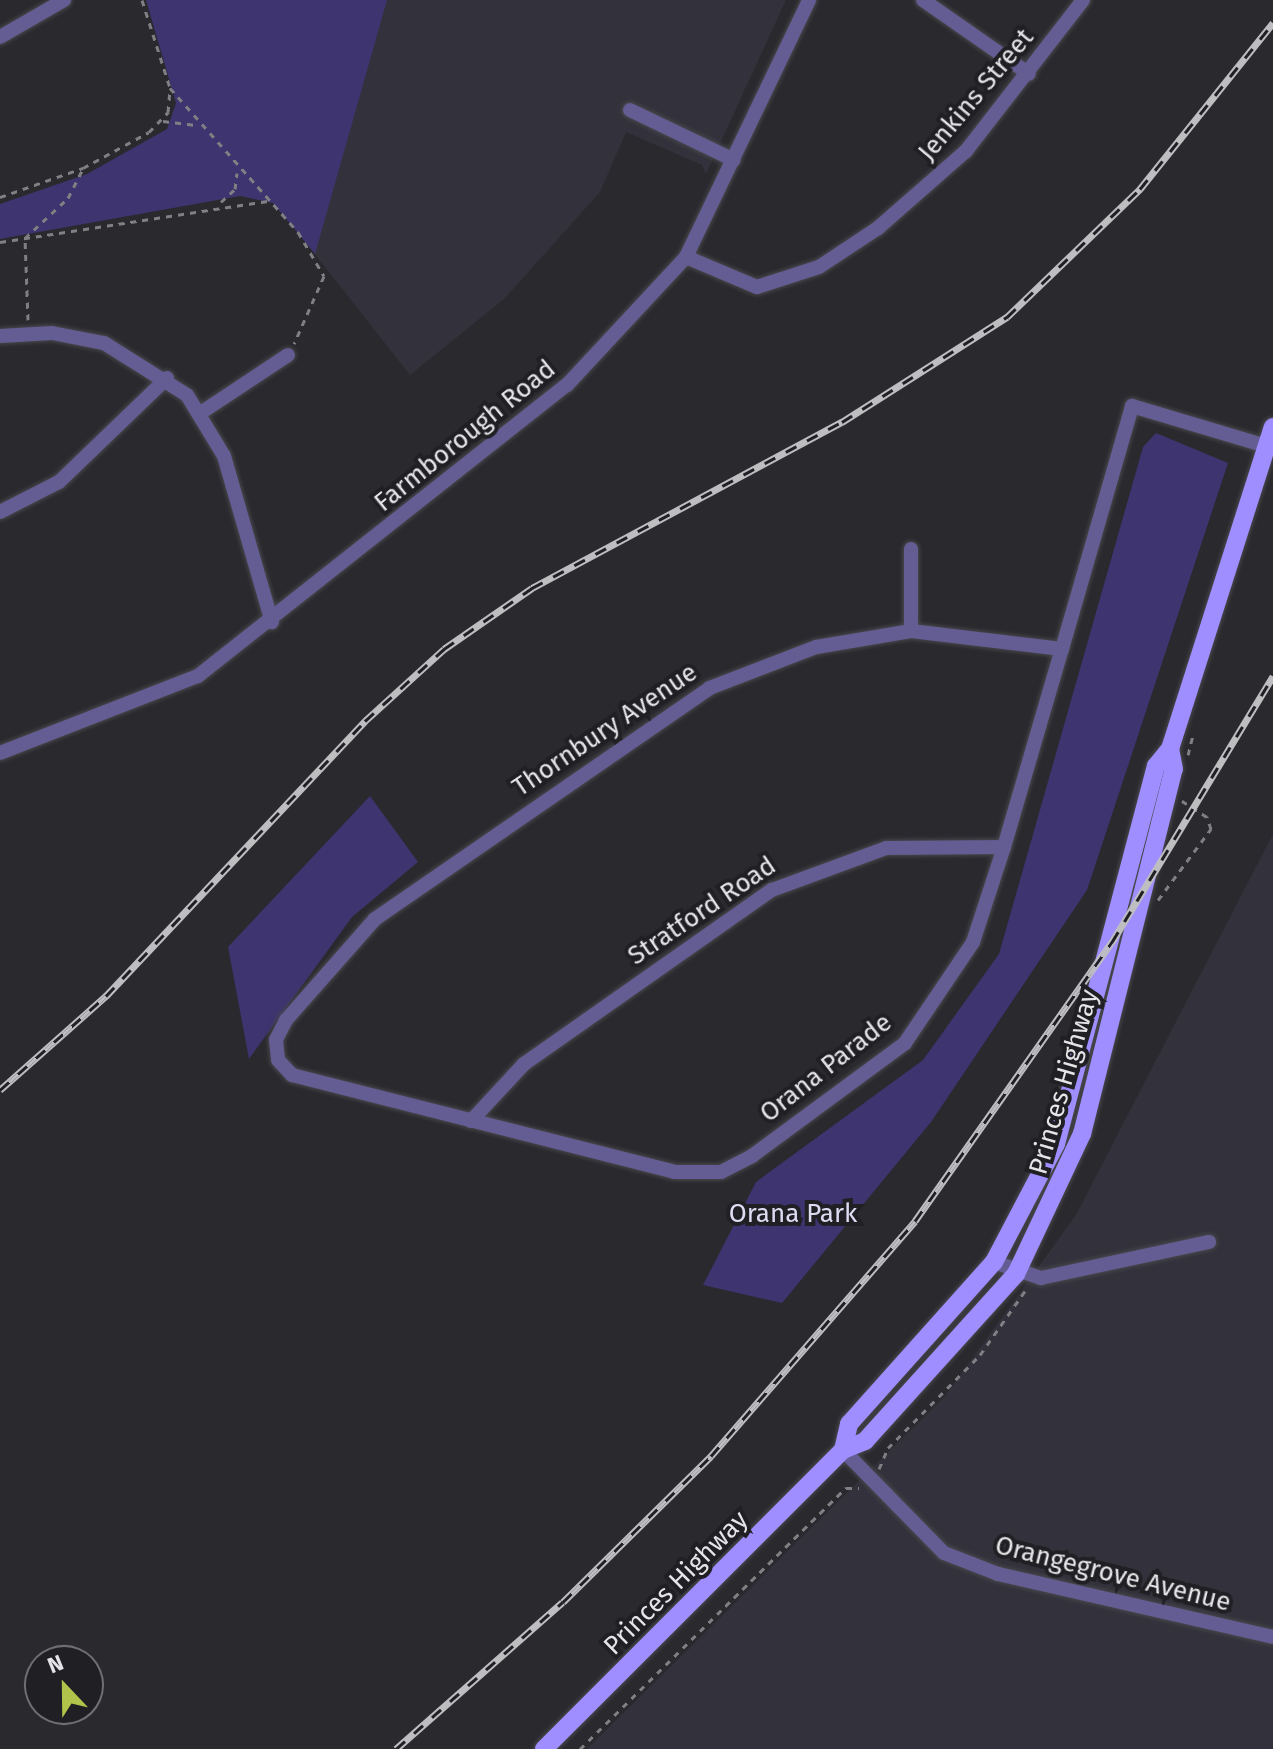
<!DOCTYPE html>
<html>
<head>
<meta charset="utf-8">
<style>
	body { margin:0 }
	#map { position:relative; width:1273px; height:1749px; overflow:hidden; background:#2a292e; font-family:"Fira Sans",sans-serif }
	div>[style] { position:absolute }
	.built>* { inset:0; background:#33323c }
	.green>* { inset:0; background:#3e346f }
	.path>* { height:3px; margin-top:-1.5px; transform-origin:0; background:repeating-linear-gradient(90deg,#807f84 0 6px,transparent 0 12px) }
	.roads { filter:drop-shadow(0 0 2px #48474c) drop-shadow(0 0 2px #48474c) }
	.minor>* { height:14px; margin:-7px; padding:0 7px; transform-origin:7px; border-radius:7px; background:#645d94 }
	.major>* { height:18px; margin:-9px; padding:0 9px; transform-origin:9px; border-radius:9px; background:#9f8eff }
	.rail>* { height:7px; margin-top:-3.5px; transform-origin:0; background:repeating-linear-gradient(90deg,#202024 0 12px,#bebec1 0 24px); box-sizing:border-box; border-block:2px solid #bebec1 }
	span { translate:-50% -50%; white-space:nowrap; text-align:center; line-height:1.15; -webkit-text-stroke:8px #202024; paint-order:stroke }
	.street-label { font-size:26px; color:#e5e5e8 }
	.park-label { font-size:26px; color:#dddcf3 }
	.north { position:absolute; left:24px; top:1645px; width:80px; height:80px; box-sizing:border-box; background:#202024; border:2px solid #6f6f72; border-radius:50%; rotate:338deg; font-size:22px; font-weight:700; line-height:32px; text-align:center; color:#e5e5e8 }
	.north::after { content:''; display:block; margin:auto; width:28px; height:36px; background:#b2c34b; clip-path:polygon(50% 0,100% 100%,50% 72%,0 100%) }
</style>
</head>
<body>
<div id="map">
	<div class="built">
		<i style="clip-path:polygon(385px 0,786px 0,706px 174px,702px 165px,626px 132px,600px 192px,504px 299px,410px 375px,314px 253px)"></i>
		<i style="clip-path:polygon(1273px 834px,1273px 1749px,587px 1749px,945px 1396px,1076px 1215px)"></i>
	</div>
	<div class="green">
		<i style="clip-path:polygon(146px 0,387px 0,315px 254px,273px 203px,240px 196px,0 239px,0 204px,87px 174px,167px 129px,176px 103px)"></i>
		<i style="clip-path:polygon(1156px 433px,1228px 463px,1087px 890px,931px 1122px,782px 1303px,703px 1285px,756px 1182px,923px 1060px,999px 954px,1143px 447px)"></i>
		<i style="clip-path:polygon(370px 796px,418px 862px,352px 917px,249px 1059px,228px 947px)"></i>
	</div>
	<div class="path">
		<i style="left:142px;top:0;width:92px;rotate:72.3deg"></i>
		<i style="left:170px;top:88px;width:193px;rotate:48.4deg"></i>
		<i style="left:298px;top:232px;width:51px;rotate:59.4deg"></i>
		<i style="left:324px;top:276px;width:74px;rotate:113.8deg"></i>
		<i style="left:163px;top:121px;width:35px;rotate:7deg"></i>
		<i style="left:0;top:197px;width:88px;rotate:-19.3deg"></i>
		<i style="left:83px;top:168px;width:75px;rotate:-28.6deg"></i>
		<i style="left:149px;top:132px;width:28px;rotate:-46deg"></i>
		<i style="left:168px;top:112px;width:24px;rotate:-85deg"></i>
		<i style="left:221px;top:202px;width:19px;rotate:-43deg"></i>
		<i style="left:235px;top:189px;width:16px;rotate:-83deg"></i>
		<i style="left:0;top:242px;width:271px;rotate:-8.7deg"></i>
		<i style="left:28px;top:320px;width:82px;rotate:-92.1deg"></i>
		<i style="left:25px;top:238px;width:59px;rotate:-42.9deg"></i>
		<i style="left:68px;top:198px;width:34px;rotate:-63deg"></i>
		<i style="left:1188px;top:755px;width:21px;rotate:-76deg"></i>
		<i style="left:1158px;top:900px;width:89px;rotate:-53.3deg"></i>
		<i style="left:1211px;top:829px;width:13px;rotate:-108deg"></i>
		<i style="left:1207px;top:817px;width:30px;rotate:-147deg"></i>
		<i style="left:879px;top:1469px;width:23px;rotate:-67deg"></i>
		<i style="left:888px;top:1448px;width:131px;rotate:-45.3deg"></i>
		<i style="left:980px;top:1355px;width:78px;rotate:-54.9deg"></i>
		<i style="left:580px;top:1749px;width:373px;rotate:-44.5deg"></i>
		<i style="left:846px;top:1488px;width:13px"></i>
	</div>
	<div class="roads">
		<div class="minor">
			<i style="left:923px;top:0;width:129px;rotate:34.9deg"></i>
			<i style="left:0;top:37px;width:74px;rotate:-30deg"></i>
			<i style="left:630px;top:110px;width:115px;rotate:25.7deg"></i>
			<i style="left:686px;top:257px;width:77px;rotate:22.9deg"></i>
			<i style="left:757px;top:287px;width:65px;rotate:-17.9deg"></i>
			<i style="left:819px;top:267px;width:71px;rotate:-33.5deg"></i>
			<i style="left:878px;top:228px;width:117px;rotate:-41.2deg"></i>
			<i style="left:966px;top:151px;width:191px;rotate:-52.2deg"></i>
			<i style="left:0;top:336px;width:52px;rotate:-3.3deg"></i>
			<i style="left:52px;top:333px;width:53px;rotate:10.9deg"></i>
			<i style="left:104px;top:343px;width:98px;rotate:32.1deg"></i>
			<i style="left:187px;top:395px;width:71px;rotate:58.8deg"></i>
			<i style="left:224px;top:456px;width:173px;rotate:73.9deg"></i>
			<i style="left:202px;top:412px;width:103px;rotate:-33.5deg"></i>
			<i style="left:0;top:512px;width:66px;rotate:-27deg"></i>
			<i style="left:59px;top:482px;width:150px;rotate:-43.9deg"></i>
			<i style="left:911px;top:549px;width:82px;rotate:90deg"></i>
			<i style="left:1062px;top:649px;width:152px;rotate:-173.2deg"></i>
			<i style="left:911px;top:631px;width:96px;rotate:170.4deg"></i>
			<i style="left:816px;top:647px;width:114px;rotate:158.9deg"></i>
			<i style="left:710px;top:688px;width:407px;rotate:145.4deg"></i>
			<i style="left:375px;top:919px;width:135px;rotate:131.4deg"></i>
			<i style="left:286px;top:1020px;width:22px;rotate:117deg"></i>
			<i style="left:276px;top:1040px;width:20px;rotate:84deg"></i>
			<i style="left:278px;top:1060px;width:21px;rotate:47deg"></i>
			<i style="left:292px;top:1075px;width:394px;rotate:14.2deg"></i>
			<i style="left:674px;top:1172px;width:47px"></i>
			<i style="left:721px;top:1172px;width:35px;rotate:-27deg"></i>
			<i style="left:752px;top:1156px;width:190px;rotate:-36.4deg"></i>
			<i style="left:905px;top:1043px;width:122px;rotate:-56deg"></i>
			<i style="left:973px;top:942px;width:100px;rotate:-71.9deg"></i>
			<i style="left:1004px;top:847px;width:206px;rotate:-73.7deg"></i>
			<i style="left:1062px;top:649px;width:253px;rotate:-73.9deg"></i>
			<i style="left:1132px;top:406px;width:140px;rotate:16.6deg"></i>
			<i style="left:0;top:753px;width:212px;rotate:-21.3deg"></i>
			<i style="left:198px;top:676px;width:470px;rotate:-38.3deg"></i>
			<i style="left:567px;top:385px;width:175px;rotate:-47.1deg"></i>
			<i style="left:686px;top:257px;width:285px;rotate:-64.4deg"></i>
			<i style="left:471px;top:1121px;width:78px;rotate:-47.1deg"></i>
			<i style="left:524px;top:1064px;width:303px;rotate:-35.1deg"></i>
			<i style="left:772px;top:890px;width:121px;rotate:-20.2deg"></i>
			<i style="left:886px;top:848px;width:118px;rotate:-0.5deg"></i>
			<i style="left:994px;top:1262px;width:50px;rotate:18.8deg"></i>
			<i style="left:1041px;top:1278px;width:172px;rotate:-12.1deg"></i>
			<i style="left:843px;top:1450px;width:144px;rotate:45.6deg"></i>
			<i style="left:944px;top:1553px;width:58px;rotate:21.3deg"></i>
			<i style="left:998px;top:1574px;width:282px;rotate:12.9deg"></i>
		</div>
		<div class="major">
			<i style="left:843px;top:1450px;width:27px;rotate:-77deg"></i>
			<i style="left:849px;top:1424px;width:217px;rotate:-48.2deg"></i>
			<i style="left:994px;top:1262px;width:133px;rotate:-62.3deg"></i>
			<i style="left:1056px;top:1144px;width:391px;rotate:-75.2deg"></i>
			<i style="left:1156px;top:766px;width:22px;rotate:-51deg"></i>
			<i style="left:1170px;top:749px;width:338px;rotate:-72.3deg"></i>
			<i style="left:544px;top:1749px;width:423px;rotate:-45deg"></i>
			<i style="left:843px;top:1450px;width:24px;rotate:-22deg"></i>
			<i style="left:865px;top:1441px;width:225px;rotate:-47.9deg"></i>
			<i style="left:1016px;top:1274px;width:155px;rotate:-64.8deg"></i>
			<i style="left:1082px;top:1134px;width:376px;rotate:-75.9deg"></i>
			<i style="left:1174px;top:769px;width:20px;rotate:-101deg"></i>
		</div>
	</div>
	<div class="rail">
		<i style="left:0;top:1090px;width:142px;rotate:-41.6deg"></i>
		<i style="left:106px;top:996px;width:378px;rotate:-46.7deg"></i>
		<i style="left:365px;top:721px;width:107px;rotate:-42.3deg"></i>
		<i style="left:444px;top:649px;width:107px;rotate:-34.7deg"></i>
		<i style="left:532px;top:588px;width:352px;rotate:-28.2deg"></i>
		<i style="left:842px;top:422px;width:196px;rotate:-32.5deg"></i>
		<i style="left:1007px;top:317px;width:185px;rotate:-43.9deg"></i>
		<i style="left:1140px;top:189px;width:213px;rotate:-51.3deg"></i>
		<i style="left:396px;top:1749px;width:222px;rotate:-41.4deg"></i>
		<i style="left:563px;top:1602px;width:208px;rotate:-44.6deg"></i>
		<i style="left:711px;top:1456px;width:311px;rotate:-49deg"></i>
		<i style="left:915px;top:1221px;width:342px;rotate:-54.8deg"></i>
		<i style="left:1112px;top:942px;width:311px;rotate:-58.8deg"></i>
	</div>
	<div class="street-label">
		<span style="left:976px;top:95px;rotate:-50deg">Jenkins Street</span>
		<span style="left:465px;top:436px;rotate:-39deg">Farmborough Road</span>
		<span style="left:605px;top:730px;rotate:-34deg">Thornbury Avenue</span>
		<span style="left:702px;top:911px;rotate:-34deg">Stratford Road</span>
		<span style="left:826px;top:1068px;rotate:-38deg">Orana Parade</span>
		<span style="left:1064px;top:1082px;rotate:-74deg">Princes Highway</span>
		<span style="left:1113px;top:1574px;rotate:14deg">Orangegrove Avenue</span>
		<span style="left:676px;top:1583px;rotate:-45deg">Princes Highway</span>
	</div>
	<div class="park-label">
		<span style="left:793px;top:1214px">Orana Park</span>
	</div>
	<div class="north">N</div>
</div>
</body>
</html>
